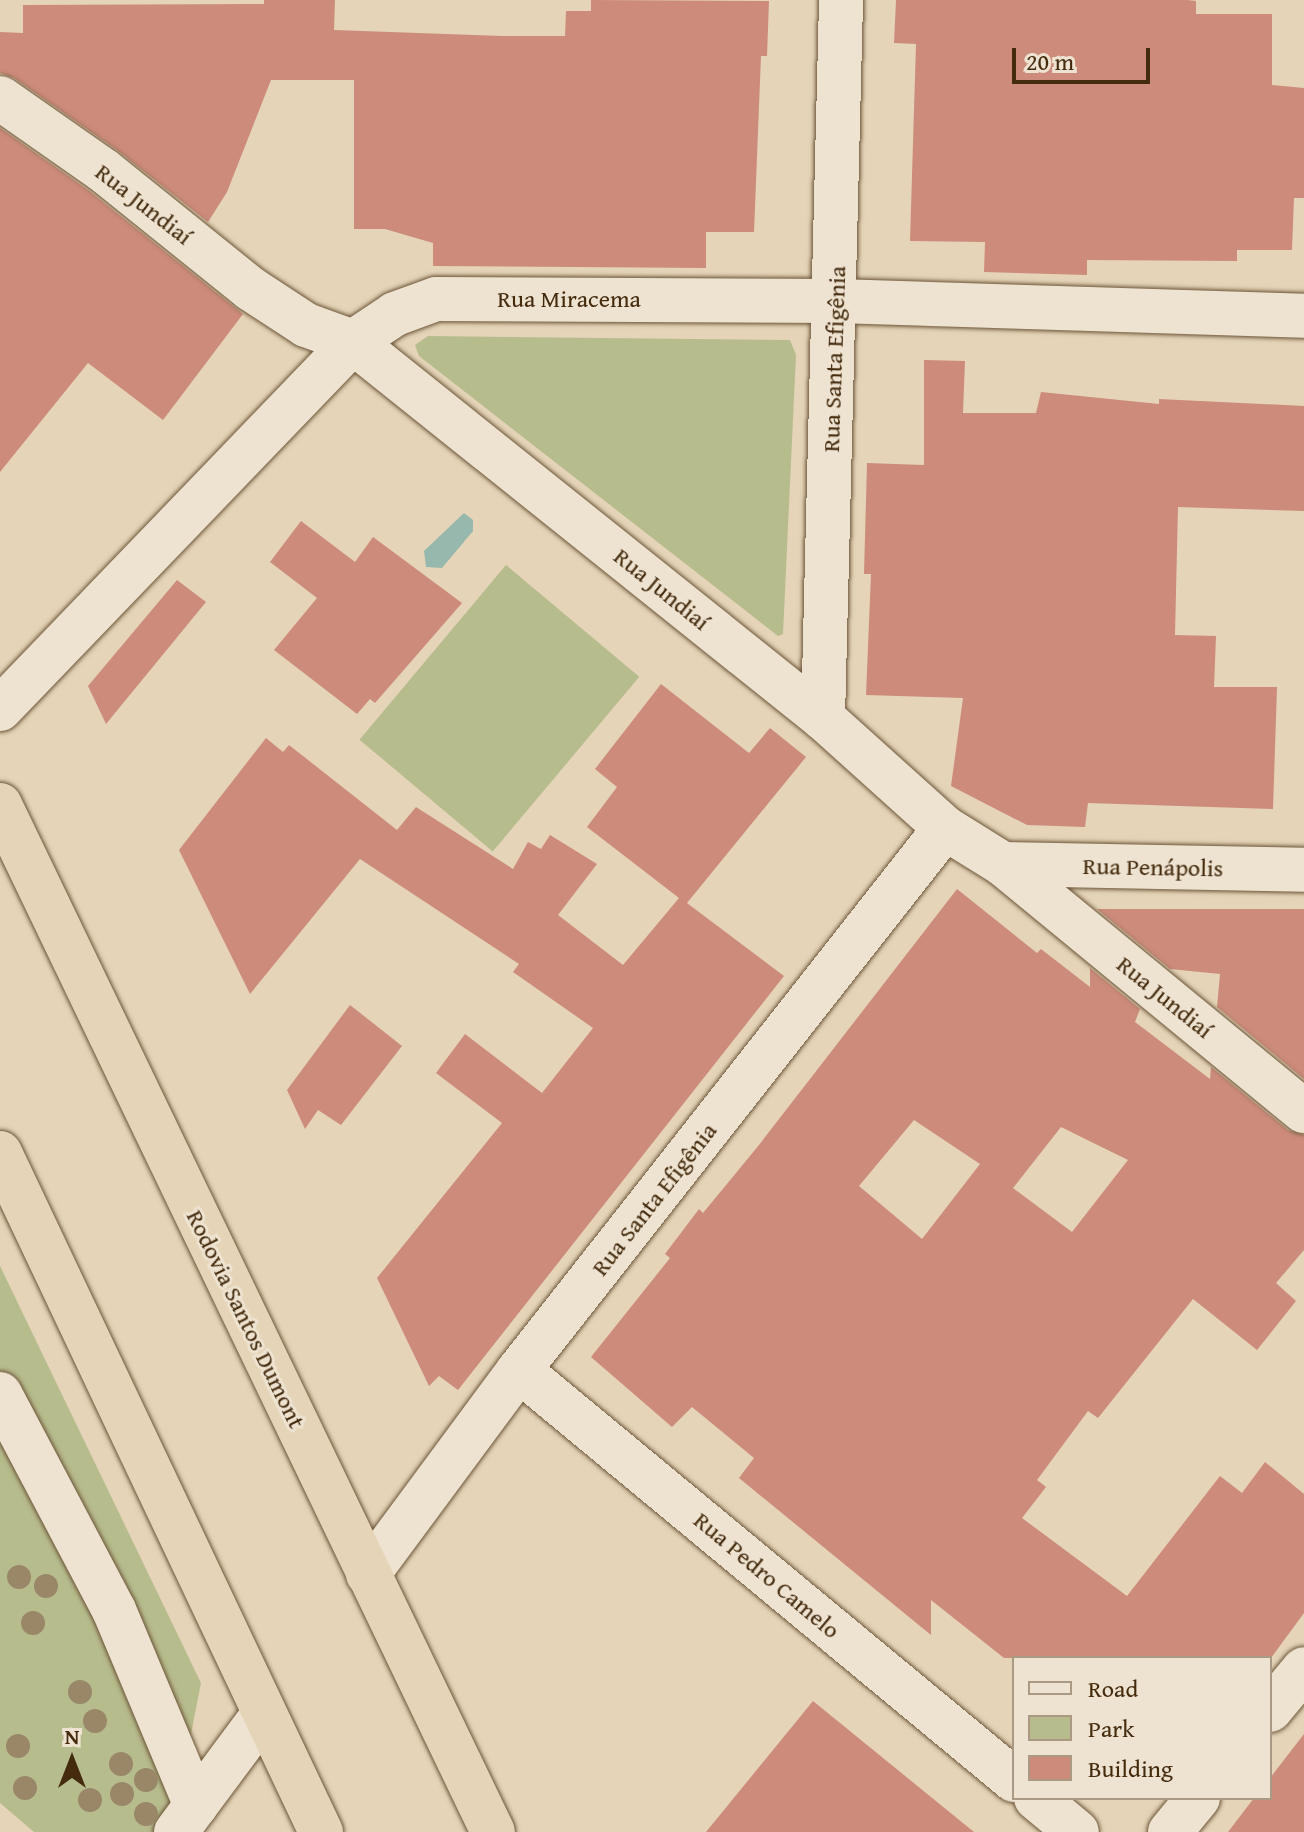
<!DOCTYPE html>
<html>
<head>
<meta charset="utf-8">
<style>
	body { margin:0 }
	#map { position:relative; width:1304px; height:1832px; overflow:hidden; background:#e5d4b8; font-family:"Gentium Book Plus",serif }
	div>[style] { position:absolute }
	.green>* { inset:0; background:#b7bc8d; transform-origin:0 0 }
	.water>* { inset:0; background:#96b8ad }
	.building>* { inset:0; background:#cc8b7b }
	.roads { filter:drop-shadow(0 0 2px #6c5538) drop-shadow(0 0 2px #6c5538) }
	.minor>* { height:44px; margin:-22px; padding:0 22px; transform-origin:22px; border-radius:22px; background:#eee3d1 }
	.highway>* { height:44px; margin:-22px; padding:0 22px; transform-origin:22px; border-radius:22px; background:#e5d4b8 }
	.trees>* { width:24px; height:24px; margin:-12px; border-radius:50%; background:#998768 }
	span { translate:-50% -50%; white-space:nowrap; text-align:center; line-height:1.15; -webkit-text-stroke:6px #eee3d1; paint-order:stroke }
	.street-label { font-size:24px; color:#442b0e }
	.legend { position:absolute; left:1012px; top:1656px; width:260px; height:144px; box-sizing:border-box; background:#eee3d1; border:2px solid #aa9983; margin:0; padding:10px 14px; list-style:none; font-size:24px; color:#442b0e }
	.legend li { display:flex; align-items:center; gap:16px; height:40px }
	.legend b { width:40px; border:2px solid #aa9983 }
	.north { position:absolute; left:32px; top:1720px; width:80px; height:80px; -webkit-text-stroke:6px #eee3d1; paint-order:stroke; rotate:0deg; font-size:22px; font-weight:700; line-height:32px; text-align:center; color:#442b0e }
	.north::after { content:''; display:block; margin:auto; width:28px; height:36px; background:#442b0e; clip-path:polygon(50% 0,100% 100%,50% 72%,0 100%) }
	.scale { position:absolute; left:1012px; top:48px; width:138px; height:36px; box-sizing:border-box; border:4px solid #442b0e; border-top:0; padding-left:10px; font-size:24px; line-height:28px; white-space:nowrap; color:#442b0e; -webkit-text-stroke:6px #eee3d1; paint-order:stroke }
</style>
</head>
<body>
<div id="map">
	<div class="green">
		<i style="clip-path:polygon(428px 336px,790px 340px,796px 355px,783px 634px,778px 636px,419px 356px,415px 345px)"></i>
		<i style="left:506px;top:565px;width:174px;height:228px;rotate:40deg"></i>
		<i style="clip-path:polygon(0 1266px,201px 1683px,178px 1800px,154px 1832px,34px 1832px,0 1803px)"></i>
	</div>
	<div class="water">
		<i style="clip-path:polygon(464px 513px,473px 520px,473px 531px,442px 568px,426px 567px,424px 551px)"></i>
	</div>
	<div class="building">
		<i style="clip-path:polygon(264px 0,335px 0,334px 30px,502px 36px,565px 36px,566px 11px,591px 11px,591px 0,769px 1px,767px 56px,761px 56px,754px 232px,706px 232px,706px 268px,433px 266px,433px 243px,385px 229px,354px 229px,354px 80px,271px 80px,227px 192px,208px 222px,117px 150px,14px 78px,0 73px,0 32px,23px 33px,23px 5px,264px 4px)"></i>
		<i style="clip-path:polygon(896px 0,1187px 0,1196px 1px,1196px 14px,1272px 14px,1272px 85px,1304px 88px,1304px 198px,1294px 198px,1292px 250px,1237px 250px,1237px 261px,1087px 260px,1087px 275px,984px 272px,985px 242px,910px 241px,916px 44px,894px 43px)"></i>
		<i style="clip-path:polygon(0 128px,88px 190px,243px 314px,163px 420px,88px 363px,0 472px)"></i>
		<i style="clip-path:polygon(924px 360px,965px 361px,963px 413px,1036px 413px,1041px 392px,1159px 404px,1159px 399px,1304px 406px,1304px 511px,1178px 507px,1175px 635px,1216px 636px,1214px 687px,1277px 687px,1273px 809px,1088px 803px,1085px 827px,1027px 825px,951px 786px,963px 698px,866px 695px,871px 574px,864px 574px,867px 463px,924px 465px)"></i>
		<i style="clip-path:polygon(301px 521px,355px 562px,373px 537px,462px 603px,375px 703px,370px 699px,357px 714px,274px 650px,317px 598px,270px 562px)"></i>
		<i style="clip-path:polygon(177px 580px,206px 602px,106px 724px,88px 686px)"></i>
		<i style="clip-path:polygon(661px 684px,749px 753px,770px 728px,806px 757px,687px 903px,784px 976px,458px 1390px,439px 1376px,429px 1386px,377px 1278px,502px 1123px,436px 1073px,465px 1034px,542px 1093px,593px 1028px,513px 972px,519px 964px,360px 859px,250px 994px,179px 850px,266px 738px,283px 752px,289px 745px,397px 830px,416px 807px,513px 869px,528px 842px,541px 849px,550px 835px,597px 864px,558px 915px,623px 965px,679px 898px,587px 827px,617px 787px,595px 769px)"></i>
		<i style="clip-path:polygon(evenodd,957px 889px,1037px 953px,1041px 949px,1090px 987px,1090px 968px,1140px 1009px,1135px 1022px,1210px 1079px,1211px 1067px,1288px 1130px,1304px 1135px,1304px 1250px,1276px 1283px,1296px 1301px,1257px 1350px,1193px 1299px,1098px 1418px,1088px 1411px,1037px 1480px,1046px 1487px,1022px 1518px,1127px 1596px,1220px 1476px,1242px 1493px,1265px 1462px,1304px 1494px,1304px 1613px,1271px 1658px,1004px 1658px,931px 1600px,931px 1635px,739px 1478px,754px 1458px,692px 1407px,672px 1427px,591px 1357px,670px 1258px,665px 1254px,699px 1209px,703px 1213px,759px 1145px,957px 889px,914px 1120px,980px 1164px,922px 1239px,859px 1186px,914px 1120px,957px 889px,1061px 1127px,1128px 1160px,1072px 1232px,1013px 1188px,1061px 1127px)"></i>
		<i style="clip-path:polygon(1097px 909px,1304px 909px,1304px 1079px,1217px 1007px,1220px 974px,1170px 969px)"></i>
		<i style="clip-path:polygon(350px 1005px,402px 1046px,341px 1125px,318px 1110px,305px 1129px,287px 1090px)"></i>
		<i style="clip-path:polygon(813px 1701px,974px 1832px,706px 1832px)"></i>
		<i style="clip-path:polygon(1304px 1734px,1304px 1832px,1228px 1832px,1254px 1798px,1270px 1798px,1270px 1778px)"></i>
	</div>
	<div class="roads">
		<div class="minor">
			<i style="left:0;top:98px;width:126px;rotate:35deg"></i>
			<i style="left:103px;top:170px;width:190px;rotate:38.8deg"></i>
			<i style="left:251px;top:289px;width:66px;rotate:33.2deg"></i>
			<i style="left:306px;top:325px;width:50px;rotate:19.9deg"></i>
			<i style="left:353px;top:342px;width:602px;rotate:38.66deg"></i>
			<i style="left:823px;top:718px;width:164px;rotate:42deg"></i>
			<i style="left:945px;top:828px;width:68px;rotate:31.8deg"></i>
			<i style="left:1003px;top:864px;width:389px;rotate:39.4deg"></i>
			<i style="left:0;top:709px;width:509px;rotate:-46.11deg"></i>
			<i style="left:353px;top:342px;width:50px;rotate:-33.7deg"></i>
			<i style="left:395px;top:314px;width:44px;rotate:-20.1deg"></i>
			<i style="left:436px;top:299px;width:400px;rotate:0.3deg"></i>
			<i style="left:836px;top:301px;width:468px;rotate:1.8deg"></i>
			<i style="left:823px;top:718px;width:718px;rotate:-88.56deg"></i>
			<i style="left:1003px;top:864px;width:301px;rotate:1.1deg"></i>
			<i style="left:519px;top:1370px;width:643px;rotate:39.63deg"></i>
			<i style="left:0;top:1394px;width:244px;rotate:62.2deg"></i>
			<i style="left:114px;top:1610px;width:212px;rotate:67.3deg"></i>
			<i style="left:368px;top:1574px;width:254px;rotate:-53.5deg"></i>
			<i style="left:519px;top:1370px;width:689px;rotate:-51.83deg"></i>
			<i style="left:1270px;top:1710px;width:53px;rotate:-50.3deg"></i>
			<i style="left:1036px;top:1798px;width:53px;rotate:39.7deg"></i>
			<i style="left:176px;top:1832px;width:146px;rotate:-53.4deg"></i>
			<i style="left:1170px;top:1832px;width:44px;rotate:-50.5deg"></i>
		</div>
		<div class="highway">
			<i style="left:0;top:805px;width:1139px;rotate:64.36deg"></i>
			<i style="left:0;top:1153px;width:751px;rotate:64.7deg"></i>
		</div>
	</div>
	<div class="trees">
		<i style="left:19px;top:1577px"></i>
		<i style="left:46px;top:1586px"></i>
		<i style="left:33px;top:1623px"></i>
		<i style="left:80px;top:1692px"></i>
		<i style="left:95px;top:1721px"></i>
		<i style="left:18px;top:1746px"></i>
		<i style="left:121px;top:1764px"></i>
		<i style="left:146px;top:1780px"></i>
		<i style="left:25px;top:1788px"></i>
		<i style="left:122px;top:1794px"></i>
		<i style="left:90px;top:1800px"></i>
		<i style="left:146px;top:1814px"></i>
	</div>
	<div class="street-label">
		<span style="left:144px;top:204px;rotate:38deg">Rua Jundiaí</span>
		<span style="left:569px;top:299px">Rua Miracema</span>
		<span style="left:834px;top:359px;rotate:-88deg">Rua Santa Efigênia</span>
		<span style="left:662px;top:589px;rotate:39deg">Rua Jundiaí</span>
		<span style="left:1153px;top:867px;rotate:1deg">Rua Penápolis</span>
		<span style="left:1165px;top:997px;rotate:39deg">Rua Jundiaí</span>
		<span style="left:654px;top:1199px;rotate:-52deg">Rua Santa Efigênia</span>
		<span style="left:246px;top:1319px;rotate:64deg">Rodovia Santos Dumont</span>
		<span style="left:767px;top:1575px;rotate:40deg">Rua Pedro Camelo</span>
	</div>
	<ul class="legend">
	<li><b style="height:10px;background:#eee3d1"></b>Road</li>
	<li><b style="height:22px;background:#b7bc8d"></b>Park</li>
	<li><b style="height:22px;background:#cc8b7b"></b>Building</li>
	</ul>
	<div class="north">N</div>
	<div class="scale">20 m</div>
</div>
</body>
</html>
